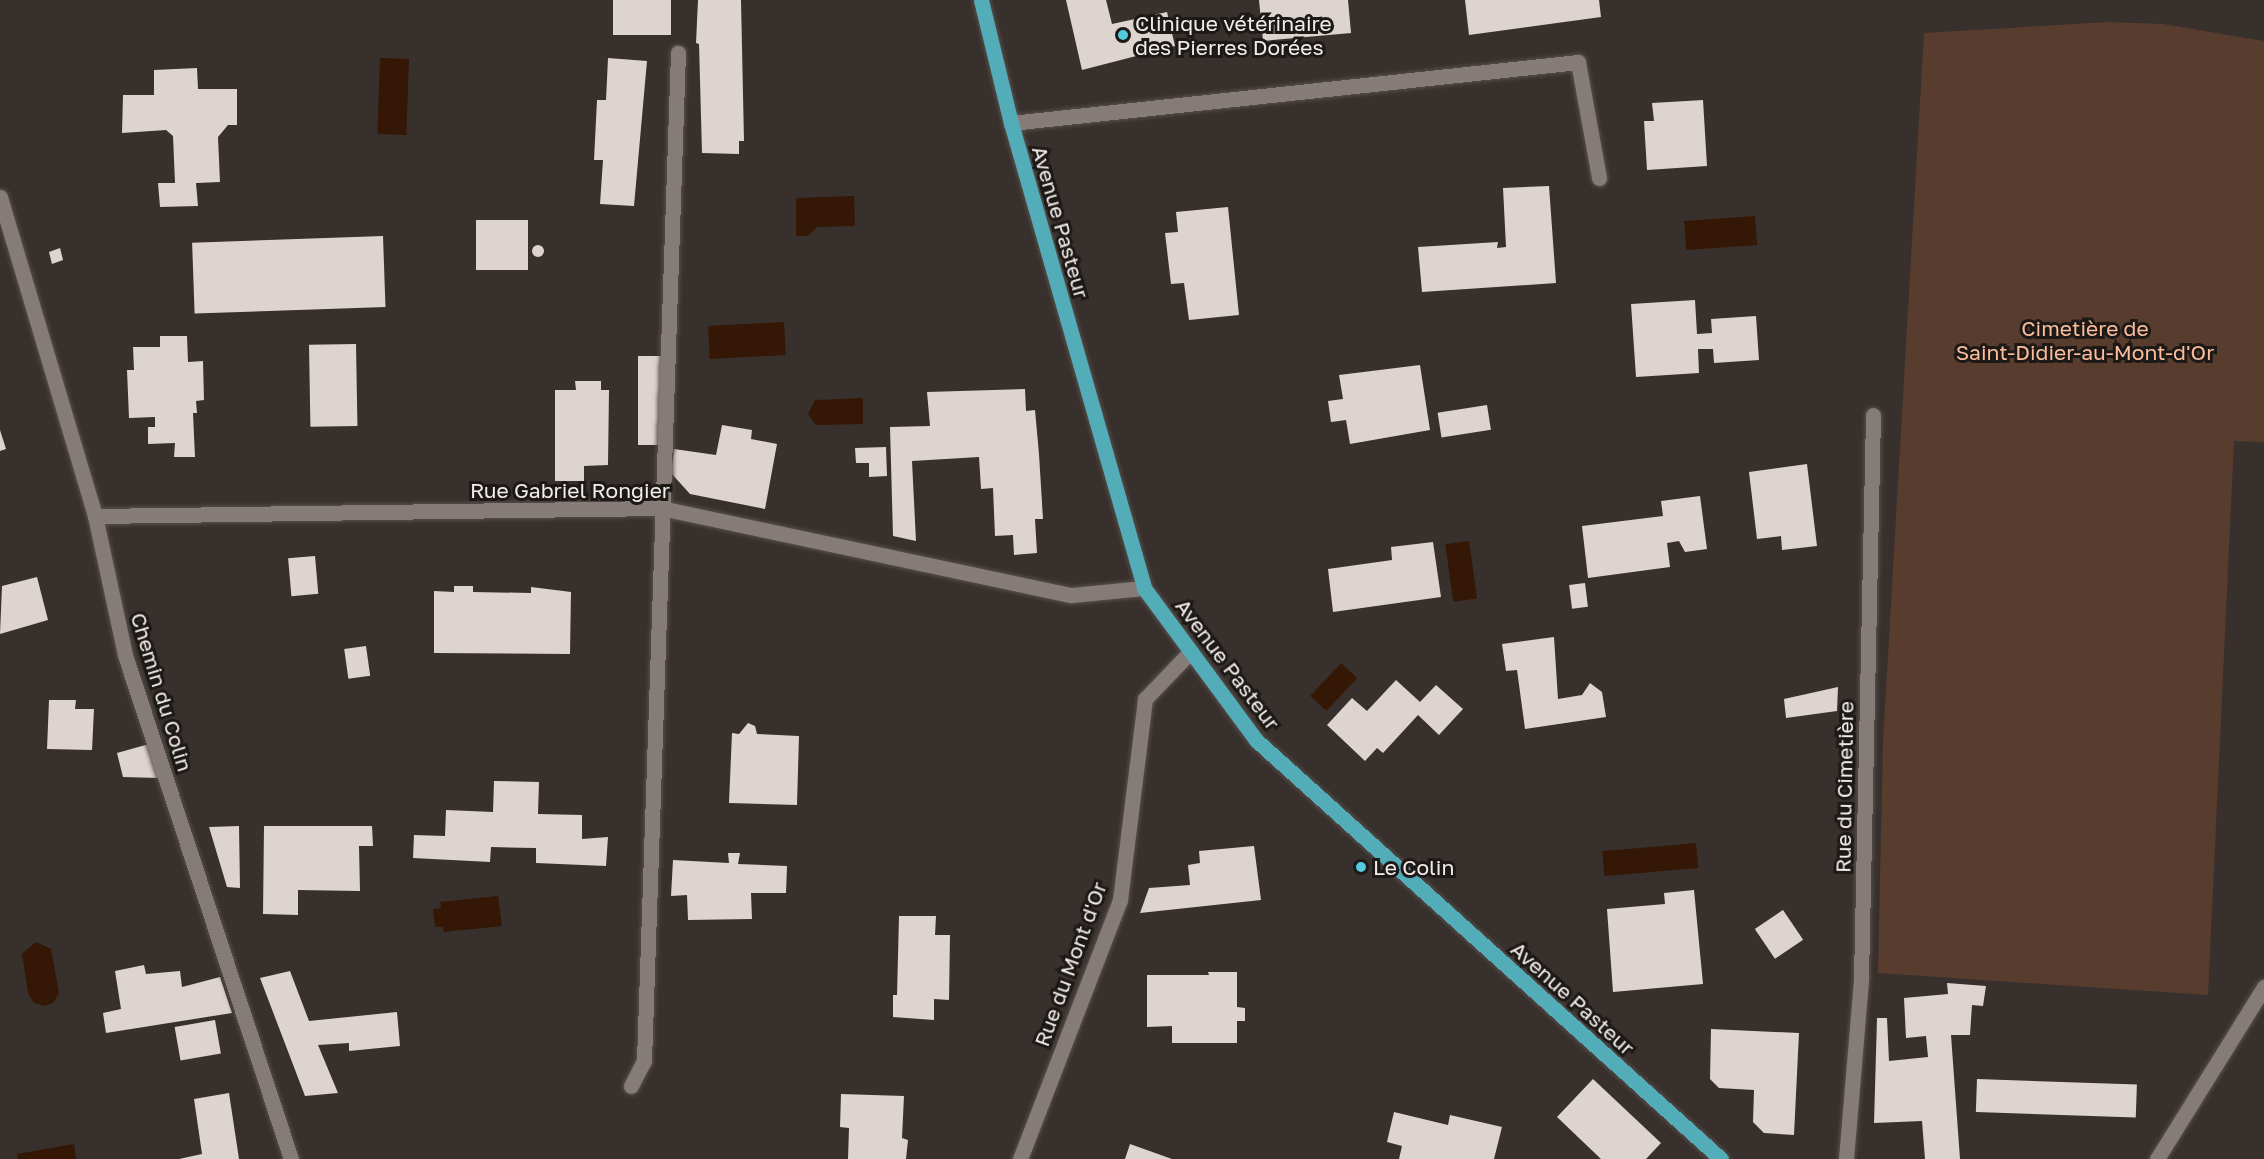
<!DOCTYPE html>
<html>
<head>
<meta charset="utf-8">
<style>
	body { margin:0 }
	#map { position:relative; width:2264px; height:1159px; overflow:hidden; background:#38302c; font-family:"Golos Text",sans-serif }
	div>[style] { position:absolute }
	.green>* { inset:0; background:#583c2d }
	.water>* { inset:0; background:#341705; transform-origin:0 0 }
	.building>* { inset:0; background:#ded4cf; transform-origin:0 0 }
	.round { border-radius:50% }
	.roads { filter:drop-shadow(0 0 2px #564f4c) drop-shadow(0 0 2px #564f4c) }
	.minor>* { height:15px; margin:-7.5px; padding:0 7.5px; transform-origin:7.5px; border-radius:7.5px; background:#867c77 }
	.major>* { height:15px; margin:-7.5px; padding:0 7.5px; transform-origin:7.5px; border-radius:7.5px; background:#52adb9 }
	.dots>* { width:16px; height:16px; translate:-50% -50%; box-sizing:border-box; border:3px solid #1c1917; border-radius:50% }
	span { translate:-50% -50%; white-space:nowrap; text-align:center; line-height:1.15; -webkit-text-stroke:6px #1c1917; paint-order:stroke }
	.poi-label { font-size:21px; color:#f3edea }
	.left { translate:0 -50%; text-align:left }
	.street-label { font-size:21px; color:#f3edea }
	.park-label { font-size:21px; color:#fbbd9c }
</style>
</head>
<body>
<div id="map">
	<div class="green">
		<i style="clip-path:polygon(2109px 22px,2163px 24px,2264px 41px,2264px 442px,2234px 441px,2208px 995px,1878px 973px,1883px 742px,1924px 33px)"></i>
	</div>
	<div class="water">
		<i style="left:380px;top:58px;width:29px;height:76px;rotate:2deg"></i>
		<i style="clip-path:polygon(854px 196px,855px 226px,817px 227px,808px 236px,796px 236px,796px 198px)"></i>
		<i style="left:1755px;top:216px;width:29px;height:71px;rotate:86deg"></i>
		<i style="left:784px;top:322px;width:33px;height:76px;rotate:87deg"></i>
		<i style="clip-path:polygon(863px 398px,863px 424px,816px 425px,808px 414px,815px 400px)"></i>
		<i style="left:1469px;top:541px;width:58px;height:24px;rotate:82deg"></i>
		<i style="left:1341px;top:663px;width:22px;height:45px;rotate:43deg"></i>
		<i style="left:1696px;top:843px;width:25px;height:94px;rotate:85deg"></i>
		<i style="clip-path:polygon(498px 896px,502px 926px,444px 932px,443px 927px,435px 927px,433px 909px,441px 908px,440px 902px)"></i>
		<i style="clip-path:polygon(36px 942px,51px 949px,59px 993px,53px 1003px,45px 1006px,34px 1003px,28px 993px,22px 954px)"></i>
		<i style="clip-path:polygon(74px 1144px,76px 1159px,18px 1159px,17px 1154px)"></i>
	</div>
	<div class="building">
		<i style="left:613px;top:0;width:58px;height:35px"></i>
		<i style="clip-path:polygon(698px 0,741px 0,744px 141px,739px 141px,739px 154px,702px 153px,699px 44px,696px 43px)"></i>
		<i style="clip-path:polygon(1066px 0,1106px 0,1112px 24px,1167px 12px,1175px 46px,1082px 70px)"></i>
		<i style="clip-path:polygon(1259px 0,1348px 0,1351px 33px,1263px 41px)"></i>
		<i style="clip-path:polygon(1465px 0,1599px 0,1601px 17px,1469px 35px)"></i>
		<i style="clip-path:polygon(608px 58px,647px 61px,634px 206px,600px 204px,603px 160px,594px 160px,597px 100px,606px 100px)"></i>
		<i style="clip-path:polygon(197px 68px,198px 89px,237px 89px,237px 125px,228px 125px,218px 137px,220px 182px,196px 183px,198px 206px,160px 207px,158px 183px,175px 183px,173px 136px,166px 130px,122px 133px,123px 95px,154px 95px,154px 70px)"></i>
		<i style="clip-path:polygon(1703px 100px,1707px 166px,1647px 170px,1644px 121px,1654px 121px,1652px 103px)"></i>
		<i style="clip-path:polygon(1549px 186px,1556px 283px,1422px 292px,1418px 247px,1498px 242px,1497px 248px,1506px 247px,1503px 188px)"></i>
		<i style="clip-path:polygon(1228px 207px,1239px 315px,1189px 320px,1184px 283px,1171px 284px,1165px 233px,1178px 232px,1176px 212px)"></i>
		<i style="left:476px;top:220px;width:52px;height:50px"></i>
		<i style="left:383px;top:236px;width:71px;height:191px;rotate:88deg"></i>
		<i class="round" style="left:532px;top:245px;width:12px;height:12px"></i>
		<i style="clip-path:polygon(60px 248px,63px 260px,52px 264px,49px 252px)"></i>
		<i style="clip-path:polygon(1695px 300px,1697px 334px,1712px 333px,1711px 319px,1756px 316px,1759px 360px,1714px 363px,1713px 349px,1698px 349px,1699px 373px,1636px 377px,1631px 304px)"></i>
		<i style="clip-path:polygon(160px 336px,187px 336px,188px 362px,203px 361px,204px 400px,196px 401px,197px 413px,193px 413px,195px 457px,174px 457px,175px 443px,148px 444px,148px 427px,155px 427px,155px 417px,129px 418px,127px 370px,134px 370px,133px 347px,160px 347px)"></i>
		<i style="left:356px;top:344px;width:82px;height:47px;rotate:89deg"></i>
		<i style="left:638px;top:356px;width:24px;height:89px"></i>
		<i style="clip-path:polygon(1420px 365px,1430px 430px,1350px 444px,1346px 420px,1331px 422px,1328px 401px,1343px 399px,1339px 375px)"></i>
		<i style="clip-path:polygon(575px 381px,601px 381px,601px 390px,609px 390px,608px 465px,584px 466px,584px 481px,555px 481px,555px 390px,576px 390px)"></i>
		<i style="clip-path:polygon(1025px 389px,1026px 411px,1035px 410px,1039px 454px,1043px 519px,1035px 519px,1037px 553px,1014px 555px,1013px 535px,995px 536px,993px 488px,981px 489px,979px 457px,912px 461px,916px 541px,893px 536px,890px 427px,930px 426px,927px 392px)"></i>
		<i style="left:1487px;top:405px;width:25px;height:50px;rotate:81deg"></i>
		<i style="clip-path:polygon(722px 425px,752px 430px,751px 439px,777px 444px,765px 509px,690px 494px,671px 473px,674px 449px,716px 455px)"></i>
		<i style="clip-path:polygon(0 430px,6px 449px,0 451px)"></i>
		<i style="clip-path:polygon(886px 447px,887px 476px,869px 477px,869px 463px,856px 463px,855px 448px)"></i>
		<i style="clip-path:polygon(1807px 464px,1817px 546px,1782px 550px,1781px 536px,1757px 539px,1749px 472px)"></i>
		<i style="clip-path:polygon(1700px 496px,1707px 549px,1685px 552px,1679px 541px,1667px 543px,1670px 567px,1588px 578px,1582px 526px,1663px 516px,1661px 501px)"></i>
		<i style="clip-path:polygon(1433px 542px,1441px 597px,1333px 612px,1328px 569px,1392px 560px,1391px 547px)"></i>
		<i style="left:315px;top:556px;width:38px;height:27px;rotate:85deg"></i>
		<i style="clip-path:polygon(37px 577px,48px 620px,0 634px,2px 586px)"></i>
		<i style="left:1585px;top:583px;width:24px;height:16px;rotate:83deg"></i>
		<i style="clip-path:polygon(454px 586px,473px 586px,473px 592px,531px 593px,531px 587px,571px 592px,570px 654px,434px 653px,434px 591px,454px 592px)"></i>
		<i style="clip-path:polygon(1554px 637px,1558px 699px,1582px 695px,1590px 683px,1602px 692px,1606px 717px,1525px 729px,1517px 670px,1506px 671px,1502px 644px)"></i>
		<i style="left:366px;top:646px;width:30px;height:22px;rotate:82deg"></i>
		<i style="clip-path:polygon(1396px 680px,1420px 702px,1436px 685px,1463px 709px,1439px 735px,1418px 715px,1383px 753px,1377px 748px,1365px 761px,1327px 725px,1352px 698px,1367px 711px)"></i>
		<i style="clip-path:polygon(1838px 687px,1837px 711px,1786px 718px,1784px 699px)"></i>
		<i style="clip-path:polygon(49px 700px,76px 700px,75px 709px,94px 709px,92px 750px,47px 749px)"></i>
		<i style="clip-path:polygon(748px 723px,755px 726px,757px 734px,799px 736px,797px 805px,729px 803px,732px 733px,739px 734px)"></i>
		<i style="clip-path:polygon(149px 744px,159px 778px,123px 777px,117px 753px)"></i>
		<i style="clip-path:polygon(494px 781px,539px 782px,538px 814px,582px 815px,582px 839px,608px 837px,606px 866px,536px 863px,536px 848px,491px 847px,490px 862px,413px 858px,414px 835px,445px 836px,446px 810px,493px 812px)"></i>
		<i style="clip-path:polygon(239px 826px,240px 888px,227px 887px,209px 827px)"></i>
		<i style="clip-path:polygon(264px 826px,372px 826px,373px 846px,359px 846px,360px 891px,298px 890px,298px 915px,263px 914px)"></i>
		<i style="clip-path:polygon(1254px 846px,1261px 900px,1140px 913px,1149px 888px,1190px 885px,1188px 865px,1200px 863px,1199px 851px)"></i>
		<i style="clip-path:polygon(728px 853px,740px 853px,738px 864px,787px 866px,786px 893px,751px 893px,752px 919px,688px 920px,687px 895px,671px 896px,673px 860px,729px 863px)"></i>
		<i style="clip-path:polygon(1694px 890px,1703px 984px,1613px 992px,1607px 909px,1665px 904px,1664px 893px)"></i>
		<i style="left:1783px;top:910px;width:36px;height:34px;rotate:56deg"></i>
		<i style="clip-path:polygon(899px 916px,936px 916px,935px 935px,950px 935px,949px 1000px,934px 999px,934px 1020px,893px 1017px,893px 995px,897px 995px)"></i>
		<i style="clip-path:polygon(144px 965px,146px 974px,180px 971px,182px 987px,220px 977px,232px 1013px,106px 1033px,103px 1013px,121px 1009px,115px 971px)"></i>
		<i style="clip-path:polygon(290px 971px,309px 1021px,397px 1012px,400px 1046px,349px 1051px,349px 1043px,318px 1045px,338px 1093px,305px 1096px,260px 978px)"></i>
		<i style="clip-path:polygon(1208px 972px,1237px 972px,1237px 1007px,1245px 1008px,1245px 1021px,1237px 1021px,1237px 1043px,1172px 1043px,1172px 1026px,1147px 1027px,1147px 975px,1209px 975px)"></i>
		<i style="clip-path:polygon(1947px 983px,1986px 986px,1983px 1006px,1972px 1005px,1970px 1035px,1951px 1035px,1960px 1159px,1925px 1159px,1922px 1121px,1874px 1123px,1877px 1018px,1887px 1018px,1889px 1061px,1928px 1057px,1926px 1036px,1906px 1038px,1904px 998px,1948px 994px)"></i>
		<i style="left:215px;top:1020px;width:34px;height:41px;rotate:80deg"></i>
		<i style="clip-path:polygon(1711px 1029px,1799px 1033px,1794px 1135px,1764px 1133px,1753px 1122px,1754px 1090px,1719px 1088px,1710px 1079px)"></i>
		<i style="clip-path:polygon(1593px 1079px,1661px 1143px,1646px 1159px,1601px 1159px,1557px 1117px)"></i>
		<i style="left:1977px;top:1079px;width:160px;height:33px;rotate:2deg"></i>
		<i style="clip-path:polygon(229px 1093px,239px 1159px,179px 1159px,202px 1154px,194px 1099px)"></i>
		<i style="clip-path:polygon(841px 1094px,904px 1096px,902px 1138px,908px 1140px,906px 1159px,848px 1159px,849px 1128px,840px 1127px)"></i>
		<i style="clip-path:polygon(1394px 1112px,1448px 1125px,1450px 1115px,1502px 1127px,1494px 1159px,1399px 1159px,1402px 1146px,1387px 1142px)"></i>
		<i style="clip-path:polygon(1130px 1144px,1172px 1159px,1125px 1159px)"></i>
	</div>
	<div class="roads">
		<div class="minor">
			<i style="left:1011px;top:123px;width:570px;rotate:-6.14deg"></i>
			<i style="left:1578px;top:62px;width:118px;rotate:79.7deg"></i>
			<i style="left:0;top:197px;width:333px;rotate:73.4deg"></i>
			<i style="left:95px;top:516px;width:142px;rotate:77.8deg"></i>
			<i style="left:125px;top:655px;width:531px;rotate:71.77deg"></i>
			<i style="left:95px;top:516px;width:566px;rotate:-0.81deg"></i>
			<i style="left:661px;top:508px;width:420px;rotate:12deg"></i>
			<i style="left:1072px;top:595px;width:72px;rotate:-5.6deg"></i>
			<i style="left:631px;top:1086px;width:28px;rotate:-63deg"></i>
			<i style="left:644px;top:1061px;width:1009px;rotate:-88.07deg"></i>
			<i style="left:1020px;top:1159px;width:278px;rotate:-68.9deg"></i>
			<i style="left:1120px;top:900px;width:203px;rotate:-82.9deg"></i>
			<i style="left:1145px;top:699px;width:66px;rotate:-46.2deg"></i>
			<i style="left:1846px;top:1159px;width:181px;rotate:-85.2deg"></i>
			<i style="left:1861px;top:979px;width:564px;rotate:-88.78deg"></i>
			<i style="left:2157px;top:1159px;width:203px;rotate:-58.1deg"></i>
		</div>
		<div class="major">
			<i style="left:981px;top:0;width:127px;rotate:76.3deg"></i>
			<i style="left:1011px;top:123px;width:484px;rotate:74deg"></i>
			<i style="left:1144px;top:588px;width:189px;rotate:53.6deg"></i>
			<i style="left:1256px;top:740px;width:626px;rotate:42.02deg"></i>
		</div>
	</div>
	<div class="dots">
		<i style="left:1123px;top:35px;background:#54cade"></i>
		<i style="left:1361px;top:867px;background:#54cade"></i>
	</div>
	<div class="poi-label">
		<span class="left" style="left:1135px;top:35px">Clinique vétérinaire<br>des Pierres Dorées</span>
		<span class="left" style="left:1373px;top:867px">Le Colin</span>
	</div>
	<div class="street-label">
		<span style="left:1061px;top:222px;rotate:74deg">Avenue Pasteur</span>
		<span style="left:570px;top:490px">Rue Gabriel Rongier</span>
		<span style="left:1228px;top:664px;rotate:53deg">Avenue Pasteur</span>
		<span style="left:162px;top:692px;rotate:73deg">Chemin du Colin</span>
		<span style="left:1844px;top:787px;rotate:-89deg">Rue du Cimetière</span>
		<span style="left:1070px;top:964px;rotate:-70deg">Rue du Mont d'Or</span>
		<span style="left:1573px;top:998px;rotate:42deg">Avenue Pasteur</span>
	</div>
	<div class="park-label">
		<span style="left:2085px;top:340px">Cimetière de<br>Saint-Didier-au-Mont-d'Or</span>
	</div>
</div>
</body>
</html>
